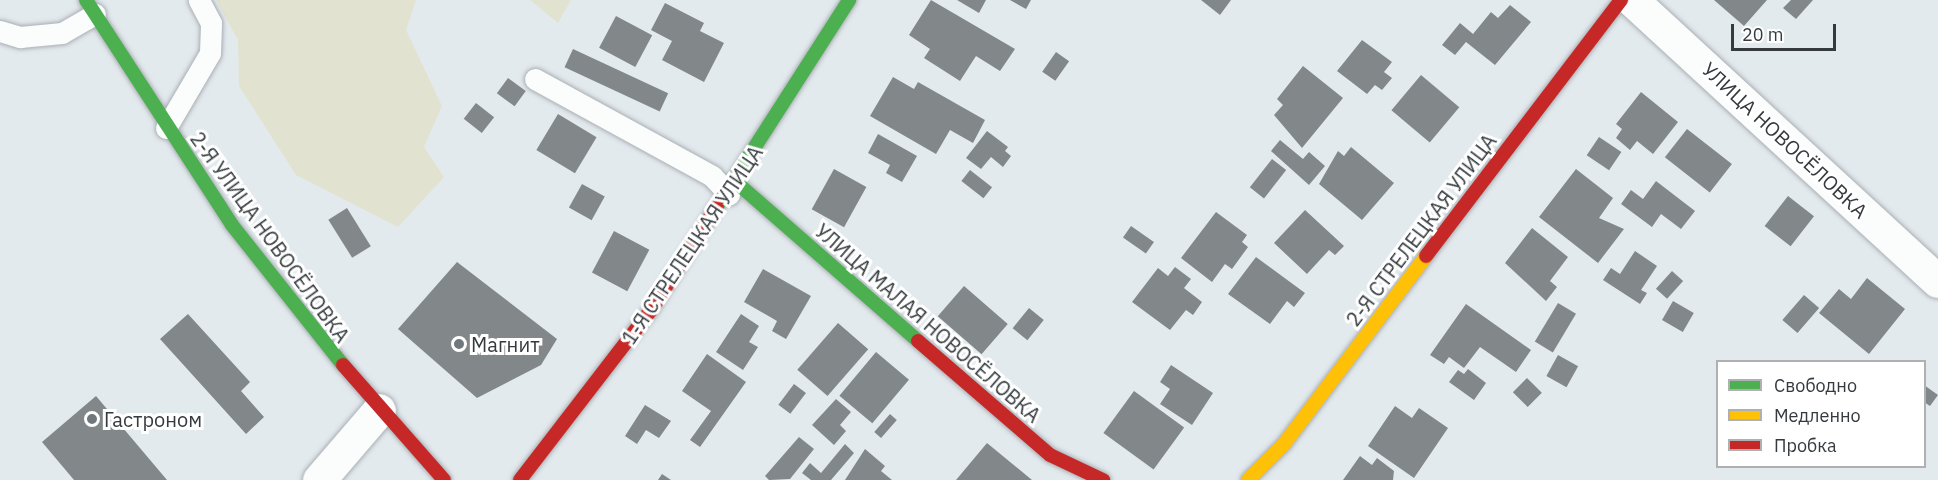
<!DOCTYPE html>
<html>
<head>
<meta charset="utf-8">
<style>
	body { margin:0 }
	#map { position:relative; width:1938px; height:480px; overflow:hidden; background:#e3eaee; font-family:"IBM Plex Sans",sans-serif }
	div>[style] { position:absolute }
	.green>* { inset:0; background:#e2e2d0 }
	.building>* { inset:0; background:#82878a; transform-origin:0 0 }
	.roads { filter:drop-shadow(0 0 2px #aaafb3) drop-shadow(0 0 2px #aaafb3) }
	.lane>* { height:21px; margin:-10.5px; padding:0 10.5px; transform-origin:10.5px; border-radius:10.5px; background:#fbfcfc }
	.street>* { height:33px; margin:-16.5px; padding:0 16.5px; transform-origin:16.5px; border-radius:16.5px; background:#fbfcfc }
	.fast>* { height:14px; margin:-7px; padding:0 7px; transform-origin:7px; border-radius:7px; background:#4caf50 }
	.slow>* { height:14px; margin:-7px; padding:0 7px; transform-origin:7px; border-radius:7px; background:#ffc107 }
	.jam>* { height:14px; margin:-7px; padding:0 7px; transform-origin:7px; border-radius:7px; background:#c62828 }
	.dots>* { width:16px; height:16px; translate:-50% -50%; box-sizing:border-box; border:3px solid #fff; border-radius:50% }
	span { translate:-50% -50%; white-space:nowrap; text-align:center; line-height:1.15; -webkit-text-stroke:6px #fff; paint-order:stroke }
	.street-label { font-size:20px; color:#343a3d }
	.poi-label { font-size:20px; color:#343a3d }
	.left { translate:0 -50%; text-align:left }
	.legend { position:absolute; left:1716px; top:360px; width:210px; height:108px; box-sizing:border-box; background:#fff; border:2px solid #aeb0b1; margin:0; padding:8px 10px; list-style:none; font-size:18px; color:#343a3d }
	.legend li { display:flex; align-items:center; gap:12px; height:30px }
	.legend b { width:30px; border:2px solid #aeb0b1 }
	.scale { position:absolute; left:1731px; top:24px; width:105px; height:27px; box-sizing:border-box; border:3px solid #343a3d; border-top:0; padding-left:8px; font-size:18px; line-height:21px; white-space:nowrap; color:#343a3d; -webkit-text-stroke:4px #fff; paint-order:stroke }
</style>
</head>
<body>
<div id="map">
	<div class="green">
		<i style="clip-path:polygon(216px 0,416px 0,406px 30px,442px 106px,424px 147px,444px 177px,398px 227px,296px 175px,239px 86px,238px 40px)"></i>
		<i style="clip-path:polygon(530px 0,571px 0,558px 23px)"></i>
	</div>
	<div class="building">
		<i style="clip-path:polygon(931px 0,1015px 49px,1000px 71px,976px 56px,960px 81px,924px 58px,930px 49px,909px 35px)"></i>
		<i style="clip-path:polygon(957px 0,986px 0,979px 13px)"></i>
		<i style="clip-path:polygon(1010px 0,1031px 0,1026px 9px)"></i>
		<i style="clip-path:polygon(1201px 0,1231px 0,1220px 15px)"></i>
		<i style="clip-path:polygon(1714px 0,1767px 0,1744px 26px)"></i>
		<i style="clip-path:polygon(1791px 0,1813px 0,1796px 19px,1783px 8px)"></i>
		<i style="clip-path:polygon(665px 3px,704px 23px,700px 31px,724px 43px,704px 82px,662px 60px,672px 41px,651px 30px)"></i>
		<i style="clip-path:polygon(1510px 5px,1531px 22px,1495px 65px,1466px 42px,1455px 55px,1442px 45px,1460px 23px,1473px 34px,1491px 12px,1498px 18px)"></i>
		<i style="left:616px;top:16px;width:41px;height:36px;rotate:28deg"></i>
		<i style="clip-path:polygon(1362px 40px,1392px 62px,1384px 72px,1392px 78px,1382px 90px,1375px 85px,1367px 94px,1337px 71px)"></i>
		<i style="left:573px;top:49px;width:105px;height:20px;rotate:25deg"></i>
		<i style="left:1056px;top:52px;width:16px;height:24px;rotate:35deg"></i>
		<i style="clip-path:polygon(1303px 66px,1343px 98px,1302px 148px,1274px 115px,1283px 105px,1277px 99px)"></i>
		<i style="left:1421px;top:75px;width:50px;height:46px;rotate:40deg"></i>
		<i style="clip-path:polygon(893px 77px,914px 89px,918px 82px,985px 120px,973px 143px,950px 130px,936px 154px,870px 116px)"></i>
		<i style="left:508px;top:78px;width:22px;height:19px;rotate:36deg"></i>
		<i style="clip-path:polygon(1641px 92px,1678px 122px,1653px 154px,1637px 141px,1630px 150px,1616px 138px,1622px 129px,1616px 124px)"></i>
		<i style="left:476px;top:103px;width:23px;height:20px;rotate:38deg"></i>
		<i style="left:558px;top:114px;width:45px;height:42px;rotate:31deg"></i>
		<i style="left:1687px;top:129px;width:57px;height:36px;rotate:38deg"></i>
		<i style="clip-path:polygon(987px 131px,1008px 147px,1005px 151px,1011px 156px,1003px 167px,991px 157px,981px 169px,966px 158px)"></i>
		<i style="clip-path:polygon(878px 134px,917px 156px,902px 182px,886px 173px,890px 165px,868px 153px)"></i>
		<i style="left:1599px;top:137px;width:27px;height:22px;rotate:34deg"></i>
		<i style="clip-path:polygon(1280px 140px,1303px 159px,1309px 152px,1325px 166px,1309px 185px,1271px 151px)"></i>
		<i style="clip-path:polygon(1351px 147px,1394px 183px,1362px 220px,1319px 184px,1338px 151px,1344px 156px)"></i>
		<i style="left:1272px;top:159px;width:18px;height:36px;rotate:38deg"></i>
		<i style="left:834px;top:169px;width:37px;height:46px;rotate:29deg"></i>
		<i style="clip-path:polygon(1576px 169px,1613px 198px,1599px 218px,1624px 229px,1598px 263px,1539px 217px)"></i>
		<i style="left:970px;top:170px;width:28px;height:14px;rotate:38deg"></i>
		<i style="clip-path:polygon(1656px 181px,1695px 211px,1681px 229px,1661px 214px,1652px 227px,1621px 204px,1631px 190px,1643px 199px)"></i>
		<i style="left:582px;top:184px;width:26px;height:27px;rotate:29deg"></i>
		<i style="left:1788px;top:196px;width:33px;height:38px;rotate:38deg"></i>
		<i style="left:347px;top:208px;width:45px;height:22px;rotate:58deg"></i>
		<i style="clip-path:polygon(1305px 210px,1344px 246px,1335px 255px,1329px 250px,1307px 274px,1274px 243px)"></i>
		<i style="clip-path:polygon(1216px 212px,1247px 235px,1242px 242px,1248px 247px,1232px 269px,1225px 264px,1212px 282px,1181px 258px)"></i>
		<i style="left:1131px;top:226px;width:28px;height:14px;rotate:35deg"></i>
		<i style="clip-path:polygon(1532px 228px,1568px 257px,1550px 281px,1557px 287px,1546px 301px,1505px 263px)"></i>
		<i style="left:614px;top:231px;width:40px;height:47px;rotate:28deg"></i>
		<i style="clip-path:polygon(1635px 251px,1657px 266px,1641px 290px,1647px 293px,1640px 304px,1603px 280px,1611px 268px,1620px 274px)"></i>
		<i style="clip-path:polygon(1256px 257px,1305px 293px,1294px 307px,1287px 301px,1270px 324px,1228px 294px)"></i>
		<i style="clip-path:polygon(457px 262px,557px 339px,541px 365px,477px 398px,398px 329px)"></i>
		<i style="clip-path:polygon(1175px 267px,1191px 279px,1184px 288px,1202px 302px,1193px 315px,1186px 310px,1170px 330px,1132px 302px,1158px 268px,1168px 276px)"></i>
		<i style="clip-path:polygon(763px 269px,811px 296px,786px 339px,772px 331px,777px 321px,744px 302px)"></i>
		<i style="left:1672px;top:271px;width:15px;height:24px;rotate:42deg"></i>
		<i style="clip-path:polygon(1867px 278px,1905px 309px,1869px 354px,1819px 313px,1839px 289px,1851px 299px)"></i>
		<i style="left:964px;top:286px;width:58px;height:40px;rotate:41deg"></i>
		<i style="left:1804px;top:295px;width:20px;height:33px;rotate:41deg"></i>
		<i style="left:1673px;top:301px;width:24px;height:22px;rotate:30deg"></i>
		<i style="left:1558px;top:303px;width:21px;height:45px;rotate:31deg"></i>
		<i style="clip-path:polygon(1466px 304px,1531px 350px,1516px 372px,1480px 347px,1464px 368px,1449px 357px,1444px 364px,1430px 355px)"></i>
		<i style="left:1029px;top:308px;width:19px;height:26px;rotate:39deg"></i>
		<i style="clip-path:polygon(188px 314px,250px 382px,241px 391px,264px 417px,246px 434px,160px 339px)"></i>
		<i style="clip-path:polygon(741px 314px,759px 326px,749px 342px,758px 347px,743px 370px,716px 352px)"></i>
		<i style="left:838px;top:323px;width:40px;height:62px;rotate:41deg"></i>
		<i style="left:876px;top:352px;width:43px;height:57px;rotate:40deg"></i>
		<i style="clip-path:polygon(707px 354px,746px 382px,700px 447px,690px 440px,711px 411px,682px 391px)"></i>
		<i style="left:1558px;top:355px;width:23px;height:24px;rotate:29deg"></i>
		<i style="clip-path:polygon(1171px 365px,1213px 393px,1192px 425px,1160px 404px,1170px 389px,1160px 382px)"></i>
		<i style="clip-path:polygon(1468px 369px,1486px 383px,1474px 400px,1449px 382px,1458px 370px,1464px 374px)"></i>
		<i style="left:1527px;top:378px;width:21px;height:20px;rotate:45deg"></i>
		<i style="left:794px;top:384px;width:15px;height:26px;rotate:37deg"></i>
		<i style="clip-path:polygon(1924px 385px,1938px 395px,1930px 406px,1924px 402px)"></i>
		<i style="left:1134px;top:391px;width:62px;height:52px;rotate:36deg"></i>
		<i style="clip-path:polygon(96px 396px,167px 480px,74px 480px,42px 442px)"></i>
		<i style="clip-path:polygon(836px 399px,851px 412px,840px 425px,846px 431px,834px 445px,812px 425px)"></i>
		<i style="clip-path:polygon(645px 405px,671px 421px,659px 438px,646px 430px,637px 444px,625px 436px)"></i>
		<i style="clip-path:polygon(1395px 406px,1412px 418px,1419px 408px,1448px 428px,1414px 478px,1368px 446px)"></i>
		<i style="left:890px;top:414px;width:9px;height:24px;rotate:41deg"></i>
		<i style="clip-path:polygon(799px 437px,814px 449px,790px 479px,769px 480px,765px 476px)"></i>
		<i style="clip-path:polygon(987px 443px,1032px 480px,956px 480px)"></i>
		<i style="clip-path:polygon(845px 444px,854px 453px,831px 480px,811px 480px,802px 473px,810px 463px,821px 473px)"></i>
		<i style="clip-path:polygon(865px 449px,885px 466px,881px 471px,892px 480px,845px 480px)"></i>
		<i style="clip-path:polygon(1360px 456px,1372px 465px,1377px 458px,1394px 471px,1393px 480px,1343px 480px)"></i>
		<i style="clip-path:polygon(662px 474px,671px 480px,658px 480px)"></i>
	</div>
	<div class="roads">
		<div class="lane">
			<i style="left:0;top:31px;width:21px;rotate:17deg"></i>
			<i style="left:20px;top:37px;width:42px;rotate:-5.4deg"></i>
			<i style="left:62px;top:33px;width:38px;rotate:-30deg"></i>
			<i style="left:535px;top:79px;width:202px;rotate:28.7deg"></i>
			<i style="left:712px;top:176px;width:25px;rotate:47deg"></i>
			<i style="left:166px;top:128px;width:87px;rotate:-59.6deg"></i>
			<i style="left:210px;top:53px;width:30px;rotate:-88deg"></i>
			<i style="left:211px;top:23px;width:26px;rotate:-118deg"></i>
		</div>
		<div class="street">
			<i style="left:1632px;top:0;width:415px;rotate:42.6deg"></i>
			<i style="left:319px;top:480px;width:92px;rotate:-49.4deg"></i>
		</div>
		<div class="fast">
			<i style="left:86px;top:0;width:268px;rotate:57deg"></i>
			<i style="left:232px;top:225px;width:179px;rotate:51.6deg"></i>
			<i style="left:737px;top:183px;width:240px;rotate:41.1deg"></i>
			<i style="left:717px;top:206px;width:245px;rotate:-57.3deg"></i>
		</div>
		<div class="slow">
			<i style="left:1248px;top:480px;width:51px;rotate:-45deg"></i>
			<i style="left:1284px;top:444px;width:236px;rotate:-52.9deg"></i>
		</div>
		<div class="jam">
			<i style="left:1426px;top:256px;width:322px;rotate:-52.7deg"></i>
			<i style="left:918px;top:341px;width:174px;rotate:40.8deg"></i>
			<i style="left:1050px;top:455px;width:59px;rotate:25.3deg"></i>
			<i style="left:343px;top:365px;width:153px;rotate:48.7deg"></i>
			<i style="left:520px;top:480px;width:215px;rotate:-52.4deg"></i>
			<i style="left:651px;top:310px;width:123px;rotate:-57.6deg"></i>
		</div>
	</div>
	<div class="dots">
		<i style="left:459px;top:344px;background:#71787b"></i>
		<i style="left:92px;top:419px;background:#71787b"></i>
	</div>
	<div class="street-label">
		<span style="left:1785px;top:140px;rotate:43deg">УЛИЦА НОВОСЁЛОВКА</span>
		<span style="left:1421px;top:230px;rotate:-53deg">2-Я СТРЕЛЕЦКАЯ УЛИЦА</span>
		<span style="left:270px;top:237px;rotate:54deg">2-Я УЛИЦА НОВОСЁЛОВКА</span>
		<span style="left:692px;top:245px;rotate:-56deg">1-Я СТРЕЛЕЦКАЯ УЛИЦА</span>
		<span style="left:928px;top:323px;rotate:41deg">УЛИЦА МАЛАЯ НОВОСЁЛОВКА</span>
	</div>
	<div class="poi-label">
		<span class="left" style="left:471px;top:344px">Магнит</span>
		<span class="left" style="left:104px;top:419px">Гастроном</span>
	</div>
	<ul class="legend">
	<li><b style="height:8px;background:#4caf50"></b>Свободно</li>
	<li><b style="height:8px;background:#ffc107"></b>Медленно</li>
	<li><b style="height:8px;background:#c62828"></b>Пробка</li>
	</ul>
	<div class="scale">20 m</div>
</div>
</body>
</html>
